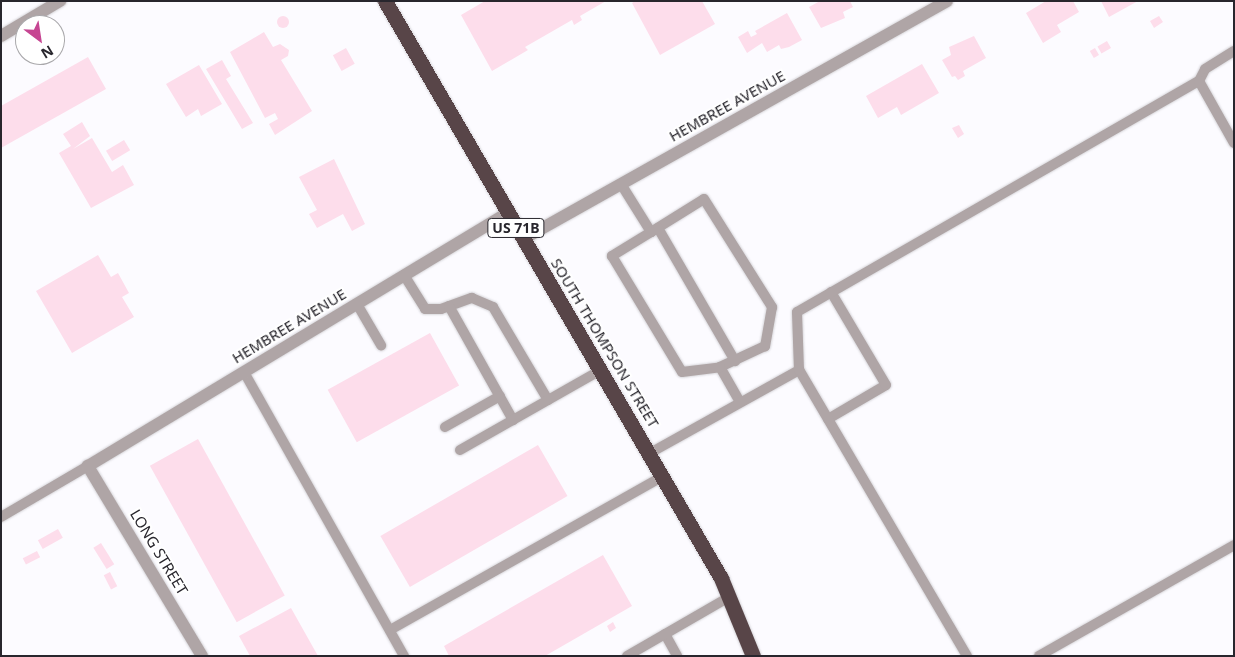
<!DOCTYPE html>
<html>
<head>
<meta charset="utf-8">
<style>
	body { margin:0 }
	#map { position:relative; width:1235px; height:657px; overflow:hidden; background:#fcfbff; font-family:"Noto Sans",sans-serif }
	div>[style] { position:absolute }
	.building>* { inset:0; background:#fdddeb; transform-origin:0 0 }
	.round { border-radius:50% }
	.roads { filter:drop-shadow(0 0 1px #d6d5d9) drop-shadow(0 0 1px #d6d5d9) }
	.lane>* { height:10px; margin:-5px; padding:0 5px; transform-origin:5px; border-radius:5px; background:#afa5a6 }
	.street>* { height:12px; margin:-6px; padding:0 6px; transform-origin:6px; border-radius:6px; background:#afa5a6 }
	.highway>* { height:15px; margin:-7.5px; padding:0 7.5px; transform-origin:7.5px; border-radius:7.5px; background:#584548 }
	span { translate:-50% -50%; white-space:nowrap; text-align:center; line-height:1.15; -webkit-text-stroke:4px #fff; paint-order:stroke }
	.shield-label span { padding:1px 4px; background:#fff; border:1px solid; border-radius:4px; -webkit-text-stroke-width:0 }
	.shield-label { font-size:14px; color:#28262d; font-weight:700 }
	.street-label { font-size:15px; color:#28262d }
	.frame { position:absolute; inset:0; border:2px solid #28262d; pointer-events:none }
	.north { position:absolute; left:15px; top:15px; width:50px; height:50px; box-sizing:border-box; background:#fff; border:1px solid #a9a8ab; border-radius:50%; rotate:149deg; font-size:14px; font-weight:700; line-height:20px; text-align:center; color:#28262d }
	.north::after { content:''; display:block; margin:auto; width:18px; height:22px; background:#c64692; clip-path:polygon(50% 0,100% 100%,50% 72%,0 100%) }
</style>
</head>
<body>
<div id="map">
	<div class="building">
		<i style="clip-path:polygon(485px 1px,606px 1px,580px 16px,582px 20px,574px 25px,572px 20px,525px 47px,528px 50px,492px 71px,461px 15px)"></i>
		<i style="clip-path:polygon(635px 1px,702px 1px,715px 24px,660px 55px,632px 3px)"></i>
		<i style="clip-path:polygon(820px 1px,850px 1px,853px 7px,843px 12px,845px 18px,821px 28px,809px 7px)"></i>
		<i style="clip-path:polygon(1046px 1px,1073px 1px,1079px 12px,1057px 25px,1061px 32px,1043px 43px,1026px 13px)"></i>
		<i style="clip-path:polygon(1101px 1px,1138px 1px,1109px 17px)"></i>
		<i style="clip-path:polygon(787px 13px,802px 40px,789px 47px,781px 49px,779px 45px,767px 52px,762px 43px,747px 53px,738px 37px,748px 31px,751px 37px,757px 34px,755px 31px)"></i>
		<i style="clip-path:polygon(1159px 16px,1163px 22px,1154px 28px,1150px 21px)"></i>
		<i class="round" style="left:277px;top:16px;width:12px;height:12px"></i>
		<i style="clip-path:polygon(264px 32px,273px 47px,280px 44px,289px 50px,288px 56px,281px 60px,312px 111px,275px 135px,269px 124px,278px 119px,275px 113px,265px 118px,230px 52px)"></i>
		<i style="clip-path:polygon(974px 36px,986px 58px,963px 71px,965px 76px,958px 80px,955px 76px,952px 77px,942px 60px,951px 55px,949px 47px)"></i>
		<i style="left:1107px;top:41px;width:8px;height:11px;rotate:60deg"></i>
		<i style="left:346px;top:48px;width:18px;height:15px;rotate:61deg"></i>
		<i style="left:1095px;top:48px;width:8px;height:6px;rotate:60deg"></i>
		<i style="clip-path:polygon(88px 57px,106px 89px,1px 148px,1px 106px)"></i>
		<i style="clip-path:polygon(222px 60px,231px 76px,226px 79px,253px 123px,242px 129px,206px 69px)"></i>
		<i style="clip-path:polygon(922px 64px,939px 93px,901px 115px,897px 107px,878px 118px,866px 96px)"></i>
		<i style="clip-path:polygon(199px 65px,222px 104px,201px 116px,198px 109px,186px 117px,166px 84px)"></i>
		<i style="clip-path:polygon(82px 122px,90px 136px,73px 149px,92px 138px,112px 172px,123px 165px,134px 185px,91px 208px,59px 153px,71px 146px,63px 134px)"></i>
		<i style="clip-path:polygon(959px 125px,964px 134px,958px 138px,952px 128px)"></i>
		<i style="left:124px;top:140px;width:12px;height:21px;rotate:59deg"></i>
		<i style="clip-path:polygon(334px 159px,365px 224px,352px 231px,343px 214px,317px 228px,309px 214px,317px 210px,299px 177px)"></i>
		<i style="clip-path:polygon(98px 255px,111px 277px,118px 273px,129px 293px,122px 297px,134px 317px,72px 353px,36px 291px)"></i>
		<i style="left:430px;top:333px;width:60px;height:117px;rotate:61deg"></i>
		<i style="left:198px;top:439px;width:179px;height:55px;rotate:61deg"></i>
		<i style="left:538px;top:445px;width:59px;height:182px;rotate:60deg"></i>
		<i style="left:58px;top:529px;width:10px;height:23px;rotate:61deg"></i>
		<i style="left:101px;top:543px;width:25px;height:9px;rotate:58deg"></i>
		<i style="left:37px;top:551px;width:7px;height:16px;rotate:63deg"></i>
		<i style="clip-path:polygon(603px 555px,632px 606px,545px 656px,449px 656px,444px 646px)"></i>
		<i style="left:110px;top:572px;width:16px;height:7px;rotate:63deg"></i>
		<i style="clip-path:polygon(291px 608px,318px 656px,250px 656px,239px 636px)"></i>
		<i style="clip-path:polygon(613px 622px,616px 628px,610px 632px,607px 626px)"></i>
	</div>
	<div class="roads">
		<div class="lane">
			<i style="left:1199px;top:81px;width:13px;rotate:-63deg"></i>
			<i style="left:1205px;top:69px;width:34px;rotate:-32deg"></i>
			<i style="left:621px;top:184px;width:57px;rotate:58deg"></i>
			<i style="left:651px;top:232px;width:62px;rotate:-31.9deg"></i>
			<i style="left:704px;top:199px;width:128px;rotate:57.8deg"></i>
			<i style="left:772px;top:307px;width:40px;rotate:100deg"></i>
			<i style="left:765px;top:346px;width:50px;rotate:155deg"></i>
			<i style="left:720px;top:367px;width:40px;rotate:60.3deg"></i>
			<i style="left:658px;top:228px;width:154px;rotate:59.9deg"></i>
			<i style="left:651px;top:232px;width:46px;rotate:148.4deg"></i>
			<i style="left:612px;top:256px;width:135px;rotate:58.9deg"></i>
			<i style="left:682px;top:372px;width:38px;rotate:-7deg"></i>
			<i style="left:404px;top:275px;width:40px;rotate:58deg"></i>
			<i style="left:425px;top:309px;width:16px"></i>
			<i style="left:441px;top:309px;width:33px;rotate:-20deg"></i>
			<i style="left:472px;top:298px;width:23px;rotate:23deg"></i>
			<i style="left:493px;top:307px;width:108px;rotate:59.4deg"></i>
			<i style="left:357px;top:304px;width:48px;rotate:59.7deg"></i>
			<i style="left:449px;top:306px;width:131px;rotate:60.7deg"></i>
			<i style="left:244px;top:372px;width:326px;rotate:60.6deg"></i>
			<i style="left:828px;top:419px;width:67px;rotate:-30.4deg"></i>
			<i style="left:886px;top:385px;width:108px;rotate:-120.6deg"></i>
			<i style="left:445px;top:427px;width:63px;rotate:-29.4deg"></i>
			<i style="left:460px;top:450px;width:162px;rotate:-29.6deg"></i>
			<i style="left:650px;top:453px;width:171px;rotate:-29.1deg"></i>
			<i style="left:1px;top:517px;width:101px;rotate:-30.4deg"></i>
			<i style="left:390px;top:630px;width:313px;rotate:-29.4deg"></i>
			<i style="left:665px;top:634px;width:25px;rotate:61deg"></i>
			<i style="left:627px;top:656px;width:118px;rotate:-30deg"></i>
			<i style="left:967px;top:656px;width:332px;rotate:-120.4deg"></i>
			<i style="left:799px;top:370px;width:58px;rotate:-92deg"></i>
			<i style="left:797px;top:312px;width:464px;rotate:-29.9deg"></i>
			<i style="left:1199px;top:81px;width:71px;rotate:60.6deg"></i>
			<i style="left:1039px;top:656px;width:224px;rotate:-29.6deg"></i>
		</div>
		<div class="street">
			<i style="left:1px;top:36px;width:69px;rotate:-30.7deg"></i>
			<i style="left:523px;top:239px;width:486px;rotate:-29.3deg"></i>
			<i style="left:202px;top:656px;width:222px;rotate:-121deg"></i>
			<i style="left:88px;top:466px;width:490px;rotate:-31.1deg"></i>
		</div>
		<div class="highway">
			<i style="left:385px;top:1px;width:668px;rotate:59.79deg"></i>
			<i style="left:721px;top:578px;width:84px;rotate:67.7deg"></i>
		</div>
	</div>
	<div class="shield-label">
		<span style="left:516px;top:228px">US 71B</span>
	</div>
	<div class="street-label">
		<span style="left:727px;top:106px;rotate:-29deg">HEMBREE AVENUE</span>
		<span style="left:289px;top:326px;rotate:-31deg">HEMBREE AVENUE</span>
		<span style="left:605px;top:343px;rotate:59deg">SOUTH THOMPSON STREET</span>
		<span style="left:159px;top:552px;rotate:59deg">LONG STREET</span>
	</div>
	<div class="frame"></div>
	<div class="north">N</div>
</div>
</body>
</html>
